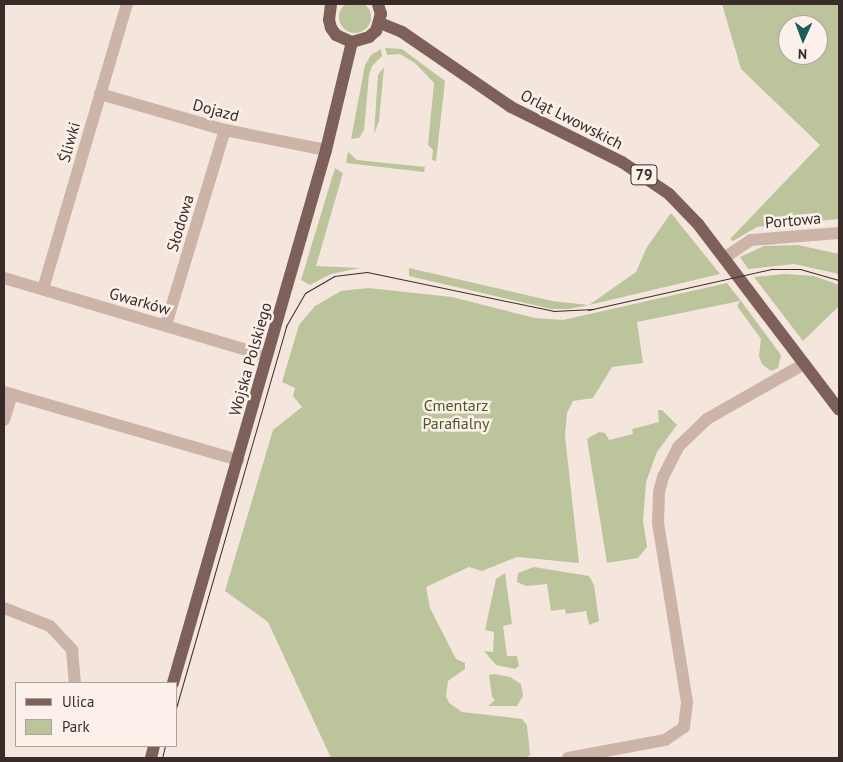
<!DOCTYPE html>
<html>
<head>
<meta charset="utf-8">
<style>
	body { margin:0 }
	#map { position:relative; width:843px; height:762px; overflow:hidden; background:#f4e6dd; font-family:"PT Sans",sans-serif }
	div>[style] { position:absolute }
	.green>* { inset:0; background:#bcc49c }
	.round { border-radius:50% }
	.minor>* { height:12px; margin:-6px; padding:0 6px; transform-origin:6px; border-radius:6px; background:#cdb4a8 }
	.major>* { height:12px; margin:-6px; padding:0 6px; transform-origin:6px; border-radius:6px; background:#7c6059 }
	.tram>* { height:1px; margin:-0.5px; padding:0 0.5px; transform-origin:0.5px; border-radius:0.5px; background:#392c28 }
	span { translate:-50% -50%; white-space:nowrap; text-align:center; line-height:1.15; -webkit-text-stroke:5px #fbf1ea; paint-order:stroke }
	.shield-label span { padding:1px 4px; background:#fbf1ea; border:1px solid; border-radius:4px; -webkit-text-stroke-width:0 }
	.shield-label { font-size:15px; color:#392c28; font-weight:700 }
	.street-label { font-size:16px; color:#392c28 }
	.park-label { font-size:16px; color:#4e592a }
	.frame { position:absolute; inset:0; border:5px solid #392c28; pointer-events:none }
	.legend { position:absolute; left:15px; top:682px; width:162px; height:65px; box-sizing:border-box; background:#fbf1ea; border:1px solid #ada29c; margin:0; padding:6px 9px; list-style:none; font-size:15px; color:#392c28 }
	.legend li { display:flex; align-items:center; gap:10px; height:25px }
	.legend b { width:25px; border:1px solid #ada29c }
	.north { position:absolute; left:778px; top:15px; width:50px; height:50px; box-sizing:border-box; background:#fbf1ea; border:1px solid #ada29c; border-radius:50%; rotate:182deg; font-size:14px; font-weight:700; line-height:20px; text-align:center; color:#392c28 }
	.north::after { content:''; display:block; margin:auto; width:18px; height:22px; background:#1b5e59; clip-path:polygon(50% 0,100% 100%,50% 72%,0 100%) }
</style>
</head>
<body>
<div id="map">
	<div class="green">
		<i class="round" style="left:339px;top:1px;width:32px;height:32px"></i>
		<i style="clip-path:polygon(evenodd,722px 4px,839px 4px,839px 219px,757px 227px,733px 241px,730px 239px,820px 145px,741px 69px,722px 4px,788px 25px,818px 25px,818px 55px,788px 55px,788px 25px)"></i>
		<i style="clip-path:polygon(385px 48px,402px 49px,445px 81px,436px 161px,432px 160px,433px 150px,428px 145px,434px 83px,415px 63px,400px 54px,387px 55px)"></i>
		<i style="clip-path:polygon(381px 49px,382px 56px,372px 66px,369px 75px,364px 130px,359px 138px,351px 139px,365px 65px,371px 55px)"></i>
		<i style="clip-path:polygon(384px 67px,379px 121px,374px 134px,378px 75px)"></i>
		<i style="clip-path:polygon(348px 152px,357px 160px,425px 167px,424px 172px,346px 163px)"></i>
		<i style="clip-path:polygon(335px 168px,343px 173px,316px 266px,360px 268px,331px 274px,310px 285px,301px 280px)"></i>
		<i style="clip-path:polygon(671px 213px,720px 274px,589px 305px,569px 309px,551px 309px,409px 276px,409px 268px,552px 301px,589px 305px,636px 272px,647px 247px)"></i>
		<i style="clip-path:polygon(798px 245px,839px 254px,839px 274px,794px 264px,748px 269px,740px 257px,764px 246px)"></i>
		<i style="clip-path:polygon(785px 274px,814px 276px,839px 285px,839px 306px,803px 341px,754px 277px)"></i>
		<i style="clip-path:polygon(727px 283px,741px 301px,781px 355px,778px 368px,771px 371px,762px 364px,759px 356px,761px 339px,737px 306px,740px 301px,637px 322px,643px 363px,612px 367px,593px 398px,573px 401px,567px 413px,565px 436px,579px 563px,517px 557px,482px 571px,469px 567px,426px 587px,430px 608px,456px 659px,465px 663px,465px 669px,448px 681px,446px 696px,449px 703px,462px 712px,522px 719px,527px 725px,530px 755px,526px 758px,331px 758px,268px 622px,225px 591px,273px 430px,302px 407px,293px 396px,295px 388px,282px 382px,299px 325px,315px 306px,341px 291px,368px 288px,452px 297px,535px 318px,563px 320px)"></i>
		<i style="clip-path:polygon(658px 410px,662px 410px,677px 425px,657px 452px,646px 482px,643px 521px,647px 547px,638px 558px,607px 563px,587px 439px,599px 432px,605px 433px,609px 440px,633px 434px,632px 429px,659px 422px)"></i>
		<i style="clip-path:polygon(534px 567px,589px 576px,594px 585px,599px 621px,589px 625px,586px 611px,566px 614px,565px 609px,551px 611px,547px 584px,526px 586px,517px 582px,518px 573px)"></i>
		<i style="clip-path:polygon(505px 573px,512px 624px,503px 626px,507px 656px,517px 656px,519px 666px,515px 669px,496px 665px,484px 651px,493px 652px,494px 632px,485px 630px,496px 579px)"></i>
		<i style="clip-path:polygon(494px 674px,510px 677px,521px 684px,523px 696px,517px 706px,488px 706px,495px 700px,492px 697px,489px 675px)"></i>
	</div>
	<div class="minor">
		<i style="left:100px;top:94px;width:130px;rotate:16.1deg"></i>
		<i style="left:225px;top:130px;width:103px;rotate:11.2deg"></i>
		<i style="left:724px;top:258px;width:32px;rotate:-34deg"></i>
		<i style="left:751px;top:240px;width:88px;rotate:-4.5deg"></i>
		<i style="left:4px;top:278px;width:274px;rotate:16.5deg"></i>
		<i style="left:43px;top:289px;width:297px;rotate:-73.6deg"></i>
		<i style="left:166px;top:325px;width:204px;rotate:-73.2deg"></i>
		<i style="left:4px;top:392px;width:244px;rotate:16.2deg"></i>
		<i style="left:4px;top:420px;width:27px;rotate:-73deg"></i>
		<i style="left:4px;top:608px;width:49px;rotate:21.4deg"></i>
		<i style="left:50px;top:626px;width:33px;rotate:47deg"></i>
		<i style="left:72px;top:650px;width:33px;rotate:85deg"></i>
		<i style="left:568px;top:758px;width:99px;rotate:-10.5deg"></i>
		<i style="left:665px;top:740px;width:23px;rotate:-34deg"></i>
		<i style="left:684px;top:727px;width:25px;rotate:-83deg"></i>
		<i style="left:687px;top:702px;width:181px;rotate:-99.2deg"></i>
		<i style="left:658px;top:523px;width:31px;rotate:-88deg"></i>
		<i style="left:659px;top:492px;width:16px;rotate:-75deg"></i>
		<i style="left:663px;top:477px;width:34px;rotate:-63deg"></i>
		<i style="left:678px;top:447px;width:40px;rotate:-44deg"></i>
		<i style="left:707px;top:419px;width:112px;rotate:-29.6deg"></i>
	</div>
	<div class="major">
		<i style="left:331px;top:4px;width:16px;rotate:97deg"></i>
		<i style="left:329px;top:20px;width:8px;rotate:76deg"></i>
		<i style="left:331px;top:28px;width:9px;rotate:54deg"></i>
		<i style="left:336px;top:35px;width:17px;rotate:24deg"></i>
		<i style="left:352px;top:42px;width:18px;rotate:-16deg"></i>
		<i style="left:369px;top:37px;width:9px;rotate:-41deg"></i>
		<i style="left:376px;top:31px;width:18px;rotate:-74deg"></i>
		<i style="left:381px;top:14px;width:10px;rotate:-107deg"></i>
		<i style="left:380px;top:23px;width:24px;rotate:22deg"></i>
		<i style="left:402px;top:32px;width:132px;rotate:34.5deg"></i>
		<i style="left:511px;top:107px;width:124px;rotate:26.4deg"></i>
		<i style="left:622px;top:162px;width:57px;rotate:34.2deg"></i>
		<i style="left:669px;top:194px;width:42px;rotate:46deg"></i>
		<i style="left:698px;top:224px;width:233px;rotate:52.8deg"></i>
		<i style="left:173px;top:683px;width:555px;rotate:-73.98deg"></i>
		<i style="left:326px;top:150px;width:111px;rotate:-76.5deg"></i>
		<i style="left:151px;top:758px;width:12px;rotate:-76deg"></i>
	</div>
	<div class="tram">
		<i style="left:588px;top:310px;width:189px;rotate:-12.6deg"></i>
		<i style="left:772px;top:269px;width:28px"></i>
		<i style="left:800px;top:269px;width:41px;rotate:15.8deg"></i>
		<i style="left:176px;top:708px;width:398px;rotate:-73.9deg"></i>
		<i style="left:286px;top:326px;width:38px;rotate:-60deg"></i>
		<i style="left:305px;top:293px;width:34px;rotate:-30deg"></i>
		<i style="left:334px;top:276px;width:33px;rotate:-7deg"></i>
		<i style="left:367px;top:272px;width:190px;rotate:11.8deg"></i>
		<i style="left:553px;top:311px;width:41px;rotate:-2.8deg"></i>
		<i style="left:162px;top:758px;width:12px;rotate:-76deg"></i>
	</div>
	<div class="shield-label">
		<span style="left:644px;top:175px">79</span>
	</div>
	<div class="street-label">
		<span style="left:216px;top:110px;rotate:15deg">Dojazd</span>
		<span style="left:572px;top:119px;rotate:27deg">Orląt Lwowskich</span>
		<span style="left:69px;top:142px;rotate:-74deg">Śliwki</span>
		<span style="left:793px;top:220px;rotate:-5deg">Portowa</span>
		<span style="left:180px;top:223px;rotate:-73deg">Słodowa</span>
		<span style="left:140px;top:301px;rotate:16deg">Gwarków</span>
		<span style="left:250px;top:359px;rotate:-74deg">Wojska Polskiego</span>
	</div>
	<div class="park-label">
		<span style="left:456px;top:414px">Cmentarz<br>Parafialny</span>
	</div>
	<div class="frame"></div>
	<ul class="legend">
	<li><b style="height:6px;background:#7c6059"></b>Ulica</li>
	<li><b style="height:14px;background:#bcc49c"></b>Park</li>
	</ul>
	<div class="north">N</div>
</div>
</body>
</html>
